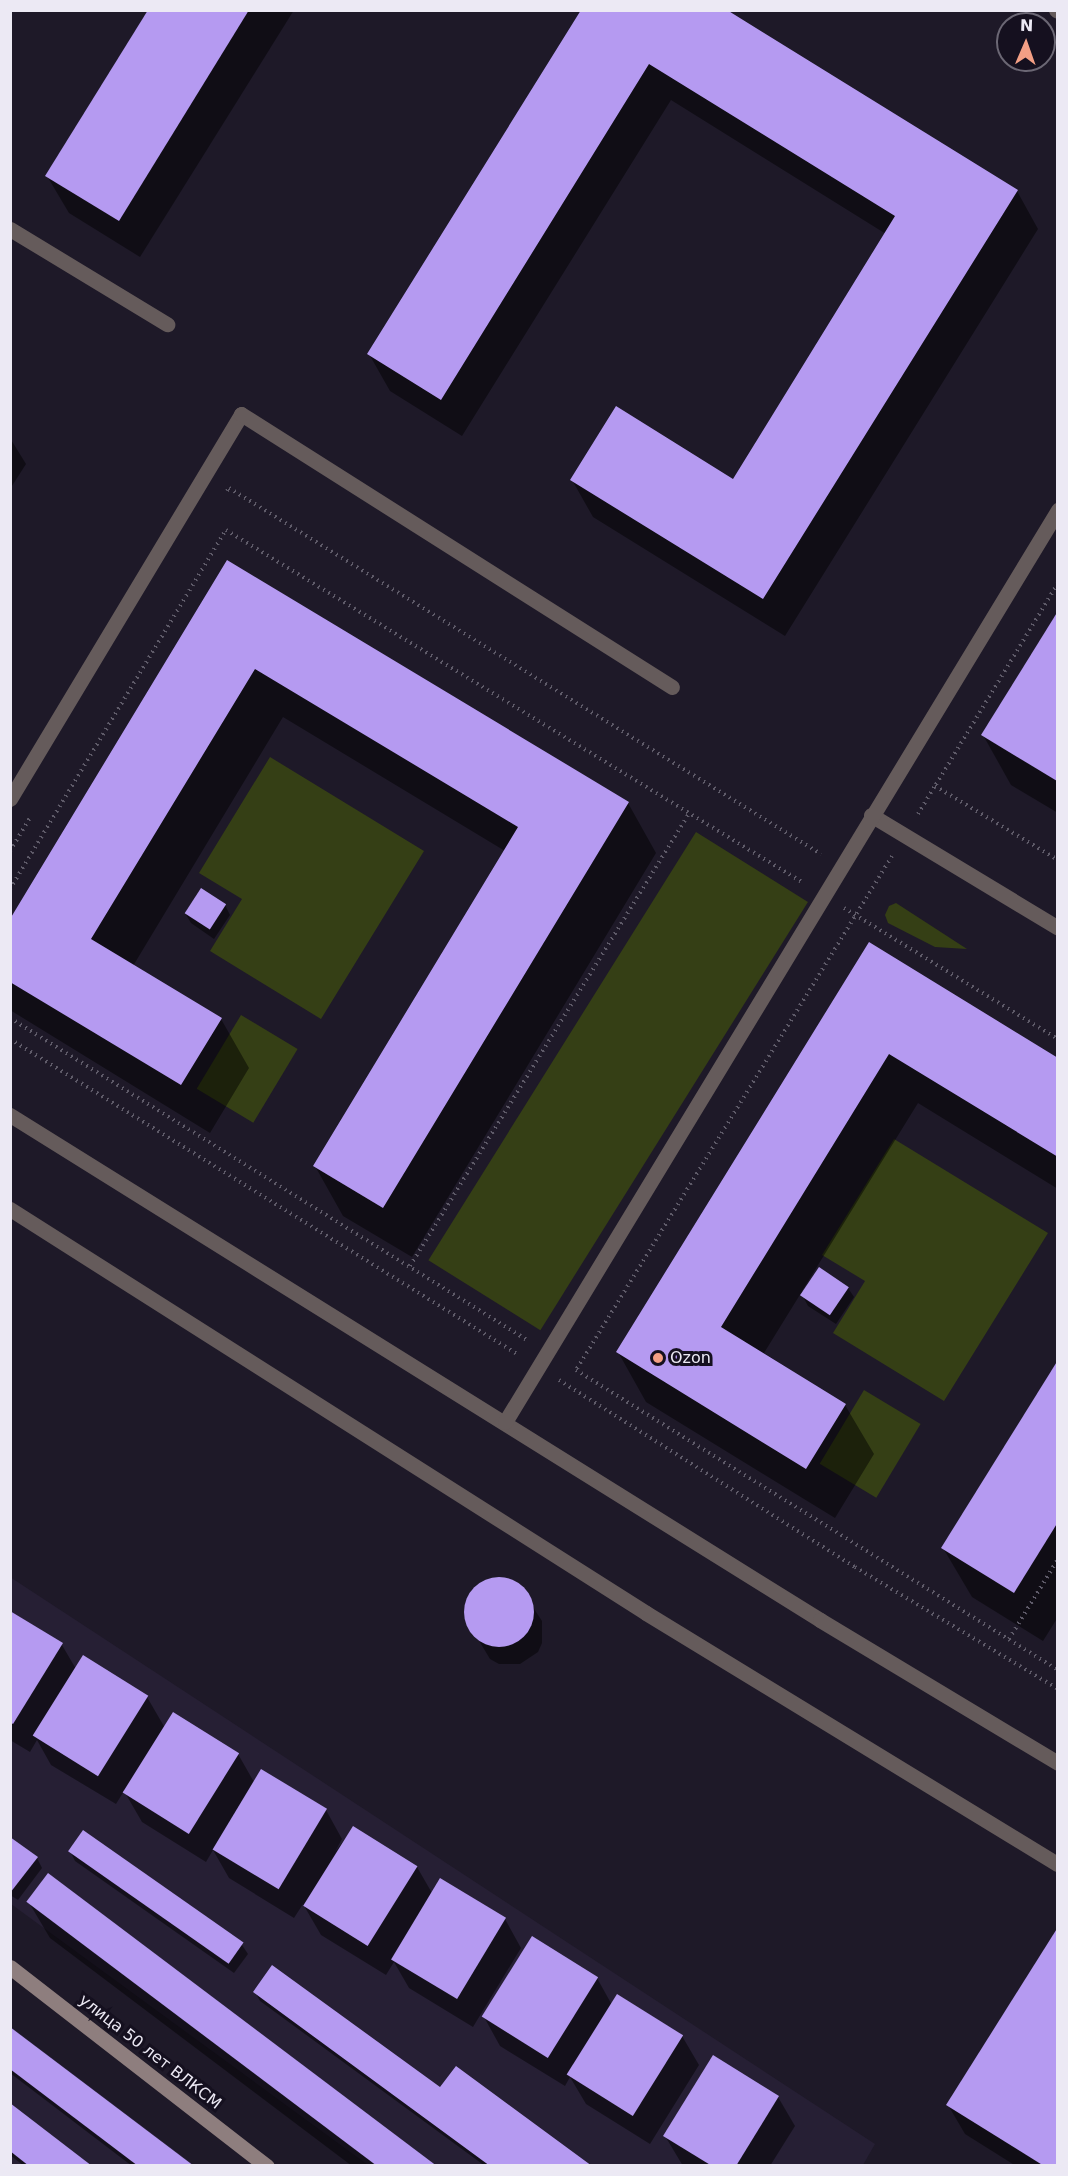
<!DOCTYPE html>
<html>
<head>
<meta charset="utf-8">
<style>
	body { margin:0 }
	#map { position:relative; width:1068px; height:2176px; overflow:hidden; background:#1e1928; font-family:"DejaVu Sans",sans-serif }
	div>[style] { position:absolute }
	.built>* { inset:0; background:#261f34 }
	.green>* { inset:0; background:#353f15; transform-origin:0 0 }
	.shadow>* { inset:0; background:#0007 }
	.building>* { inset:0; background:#b59af1; transform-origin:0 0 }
	.round { border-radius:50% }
	.path>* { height:4px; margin-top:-2px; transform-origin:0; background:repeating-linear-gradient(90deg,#5f5b69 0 1.5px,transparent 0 6px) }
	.lane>* { height:15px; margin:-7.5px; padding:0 7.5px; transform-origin:7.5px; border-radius:7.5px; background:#655b5b }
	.secondary>* { height:15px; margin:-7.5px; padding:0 7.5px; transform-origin:7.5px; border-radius:7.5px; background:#8e7e7e }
	.dots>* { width:16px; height:16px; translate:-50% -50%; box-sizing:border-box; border:3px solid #15101f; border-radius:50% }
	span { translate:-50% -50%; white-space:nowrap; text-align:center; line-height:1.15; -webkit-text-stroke:6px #15101f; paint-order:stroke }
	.poi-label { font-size:16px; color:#ece9f4 }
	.left { translate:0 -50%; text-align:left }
	.street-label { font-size:16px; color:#ece9f4 }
	.frame { position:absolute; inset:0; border:12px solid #ece9f4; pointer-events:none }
	.north { position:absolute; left:996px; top:12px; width:60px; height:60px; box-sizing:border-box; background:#15101f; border:2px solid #6b6774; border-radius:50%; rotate:2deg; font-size:16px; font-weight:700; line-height:24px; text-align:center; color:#ece9f4 }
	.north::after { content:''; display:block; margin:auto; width:21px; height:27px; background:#f39f85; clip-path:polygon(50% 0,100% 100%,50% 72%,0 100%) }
</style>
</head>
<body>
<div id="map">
	<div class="built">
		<i style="clip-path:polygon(10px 1577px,875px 2144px,863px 2165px,368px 2165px,11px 1904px)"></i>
		<i style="clip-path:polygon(11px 2027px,194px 2165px,11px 2165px)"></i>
	</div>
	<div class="green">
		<i style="clip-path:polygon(270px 757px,424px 851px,321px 1019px,210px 951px,242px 899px,199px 873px)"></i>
		<i style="left:696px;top:832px;width:132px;height:505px;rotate:32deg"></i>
		<i style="clip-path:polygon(896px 903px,967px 949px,935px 947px,888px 923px,885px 915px,889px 906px)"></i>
		<i style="left:241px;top:1015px;width:66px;height:86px;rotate:31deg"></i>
		<i style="clip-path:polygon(894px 1139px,1048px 1233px,944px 1401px,833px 1333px,865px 1281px,822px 1255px)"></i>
		<i style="left:864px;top:1390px;width:66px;height:86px;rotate:31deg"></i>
	</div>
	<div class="shadow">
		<i style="clip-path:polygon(149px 10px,294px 10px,140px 257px,69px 213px,47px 176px)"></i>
		<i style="clip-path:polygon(582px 10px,1017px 191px,1038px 229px,785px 636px,593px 517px,572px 480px,733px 481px,886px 234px,671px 100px,462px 436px,390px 391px,369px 354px)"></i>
		<i style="clip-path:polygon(10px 438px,26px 464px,10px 489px)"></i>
		<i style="clip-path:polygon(228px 562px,628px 803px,656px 853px,412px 1257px,343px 1216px,315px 1166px,505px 851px,283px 717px,133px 966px,221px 1019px,249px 1068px,210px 1133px,10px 1010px,10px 922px)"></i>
		<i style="clip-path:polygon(1058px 614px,1058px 813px,1011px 785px,983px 735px)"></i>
		<i style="clip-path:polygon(225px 905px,230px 915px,214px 939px,191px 923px,185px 913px)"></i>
		<i style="clip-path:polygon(870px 944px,1058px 1060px,1058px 1189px,918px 1103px,802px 1291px,848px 1288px,854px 1297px,836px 1324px,808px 1306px,801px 1293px,764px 1353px,845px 1405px,874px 1454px,835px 1518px,646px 1402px,618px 1352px)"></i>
		<i style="clip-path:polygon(1058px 1363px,1058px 1617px,1043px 1641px,972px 1597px,943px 1548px)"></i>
		<i style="clip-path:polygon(506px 1579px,517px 1583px,542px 1621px,542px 1643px,538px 1652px,520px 1664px,499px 1664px,490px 1659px,466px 1619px,469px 1597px,485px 1582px)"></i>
		<i style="clip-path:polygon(10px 1613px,62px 1645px,76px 1669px,147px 1697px,165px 1728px,238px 1754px,254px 1782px,326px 1810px,342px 1839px,335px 1852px,353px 1828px,417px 1867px,432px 1893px,505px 1919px,521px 1948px,473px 2027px,409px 1988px,394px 1962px,386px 1975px,321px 1935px,303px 1904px,294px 1918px,229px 1878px,213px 1850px,206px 1862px,142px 1822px,124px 1791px,116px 1804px,51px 1765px,37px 1740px,30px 1752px,10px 1740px)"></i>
		<i style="clip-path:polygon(10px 1838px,37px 1858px,42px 1868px,18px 1900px,10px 1895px)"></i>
		<i style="clip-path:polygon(70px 1851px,242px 1945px,248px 1954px,234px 1973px,75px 1861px)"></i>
		<i style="clip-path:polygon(28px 1901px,433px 2166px,352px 2166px,50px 1938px)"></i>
		<i style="clip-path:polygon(597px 1978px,612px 2005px,682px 2036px,699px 2065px,650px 2144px,586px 2104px,570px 2077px,565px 2086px,500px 2046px,484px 2017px)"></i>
		<i style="clip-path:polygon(255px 1992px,440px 2090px,590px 2166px,485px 2166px,260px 2001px)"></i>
		<i style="clip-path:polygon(10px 2029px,191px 2166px,132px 2166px,10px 2073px)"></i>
		<i style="clip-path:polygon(778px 2097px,795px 2126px,770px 2166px,683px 2166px,665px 2136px)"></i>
		<i style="clip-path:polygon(10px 2105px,90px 2166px,24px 2166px,10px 2155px)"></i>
		<i style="clip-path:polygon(948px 2105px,1058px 2166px,1016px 2166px,965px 2134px)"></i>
	</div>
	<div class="building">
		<i style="clip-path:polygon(148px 10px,249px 10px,119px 221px,45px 176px)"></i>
		<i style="clip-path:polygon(581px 10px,727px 10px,1018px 190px,763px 599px,570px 480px,616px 406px,733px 479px,895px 216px,649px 64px,441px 400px,367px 354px)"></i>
		<i style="clip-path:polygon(227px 560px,629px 802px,383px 1208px,313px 1166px,518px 827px,255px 669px,91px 939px,222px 1018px,181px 1085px,10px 982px,10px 919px)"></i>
		<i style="clip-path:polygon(1058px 611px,1058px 780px,1057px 781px,981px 735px)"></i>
		<i style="left:201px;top:888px;width:30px;height:30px;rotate:33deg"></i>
		<i style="clip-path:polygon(869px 942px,1058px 1058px,1058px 1157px,889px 1054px,721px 1327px,846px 1404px,806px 1469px,616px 1352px)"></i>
		<i style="left:819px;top:1267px;width:36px;height:34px;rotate:34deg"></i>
		<i style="clip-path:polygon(1058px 1360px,1058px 1522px,1014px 1593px,941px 1548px)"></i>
		<i class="round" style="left:464px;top:1577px;width:70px;height:70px"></i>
		<i style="clip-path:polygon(10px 1611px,63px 1643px,13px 1724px,10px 1722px)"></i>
		<i style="left:83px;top:1655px;width:77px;height:95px;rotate:32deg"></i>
		<i style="left:173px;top:1712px;width:78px;height:95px;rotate:32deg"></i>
		<i style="left:261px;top:1769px;width:77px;height:94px;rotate:31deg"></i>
		<i style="left:353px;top:1826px;width:76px;height:94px;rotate:32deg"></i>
		<i style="left:83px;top:1830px;width:196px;height:26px;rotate:35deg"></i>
		<i style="clip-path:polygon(10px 1837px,38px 1857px,10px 1893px)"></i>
		<i style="left:48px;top:1873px;width:486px;height:36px;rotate:37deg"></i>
		<i style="left:440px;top:1878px;width:77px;height:95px;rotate:31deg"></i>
		<i style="clip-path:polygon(1058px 1927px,1058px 2166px,1044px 2166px,946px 2105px)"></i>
		<i style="left:532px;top:1936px;width:78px;height:95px;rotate:32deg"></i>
		<i style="clip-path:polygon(272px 1965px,440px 2087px,456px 2066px,592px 2166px,490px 2166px,253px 1992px)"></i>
		<i style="left:617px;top:1994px;width:78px;height:95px;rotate:32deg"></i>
		<i style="clip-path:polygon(10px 2027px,194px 2166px,138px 2166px,10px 2069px)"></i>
		<i style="clip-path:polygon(713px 2055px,779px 2096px,736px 2166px,712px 2166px,663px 2136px)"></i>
		<i style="clip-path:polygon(10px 2103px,92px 2166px,29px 2166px,10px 2151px)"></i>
	</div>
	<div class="path">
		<i style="left:227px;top:491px;width:4px;rotate:-56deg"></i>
		<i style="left:229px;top:488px;width:696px;rotate:31.73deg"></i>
		<i style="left:1058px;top:583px;width:237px;rotate:121.2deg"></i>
		<i style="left:935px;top:786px;width:144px;rotate:31deg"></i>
		<i style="left:918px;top:814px;width:33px;rotate:-59deg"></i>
		<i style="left:10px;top:851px;width:41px;rotate:-59deg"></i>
		<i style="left:892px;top:856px;width:603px;rotate:121.58deg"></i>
		<i style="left:576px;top:1370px;width:568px;rotate:31.9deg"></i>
		<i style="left:10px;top:889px;width:419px;rotate:-59deg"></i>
		<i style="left:226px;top:530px;width:675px;rotate:31.43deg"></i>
		<i style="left:844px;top:908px;width:251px;rotate:31.5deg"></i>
		<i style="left:10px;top:1018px;width:609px;rotate:31.92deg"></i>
		<i style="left:10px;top:1039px;width:597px;rotate:31.85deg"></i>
		<i style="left:410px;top:1266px;width:533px;rotate:-58.34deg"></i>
		<i style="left:559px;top:1380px;width:350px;rotate:32.3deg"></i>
		<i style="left:855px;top:1567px;width:237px;rotate:31deg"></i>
		<i style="left:1009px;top:1639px;width:94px;rotate:-58.5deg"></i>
	</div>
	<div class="lane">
		<i style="left:1056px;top:10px;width:2px;rotate:27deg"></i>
		<i style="left:10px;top:229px;width:184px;rotate:31.2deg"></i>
		<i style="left:10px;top:799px;width:449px;rotate:-59deg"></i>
		<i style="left:241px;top:414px;width:510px;rotate:32.35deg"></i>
		<i style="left:871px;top:815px;width:218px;rotate:31.1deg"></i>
		<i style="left:10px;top:1115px;width:955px;rotate:31.94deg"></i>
		<i style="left:820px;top:1620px;width:278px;rotate:31deg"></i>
		<i style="left:10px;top:1209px;width:753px;rotate:32.42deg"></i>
		<i style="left:646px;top:1613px;width:482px;rotate:31.4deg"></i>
		<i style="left:505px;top:1422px;width:1067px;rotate:-58.77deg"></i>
	</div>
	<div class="secondary">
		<i style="left:10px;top:1967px;width:325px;rotate:37.8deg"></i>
	</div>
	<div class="dots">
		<i style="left:658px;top:1358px;background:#f39f85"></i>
	</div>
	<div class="poi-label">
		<span class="left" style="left:670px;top:1358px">Ozon</span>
	</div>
	<div class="street-label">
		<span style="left:150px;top:2052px;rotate:38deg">улица 50 лет ВЛКСМ</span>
	</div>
	<div class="frame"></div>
	<div class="north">N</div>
</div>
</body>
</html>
